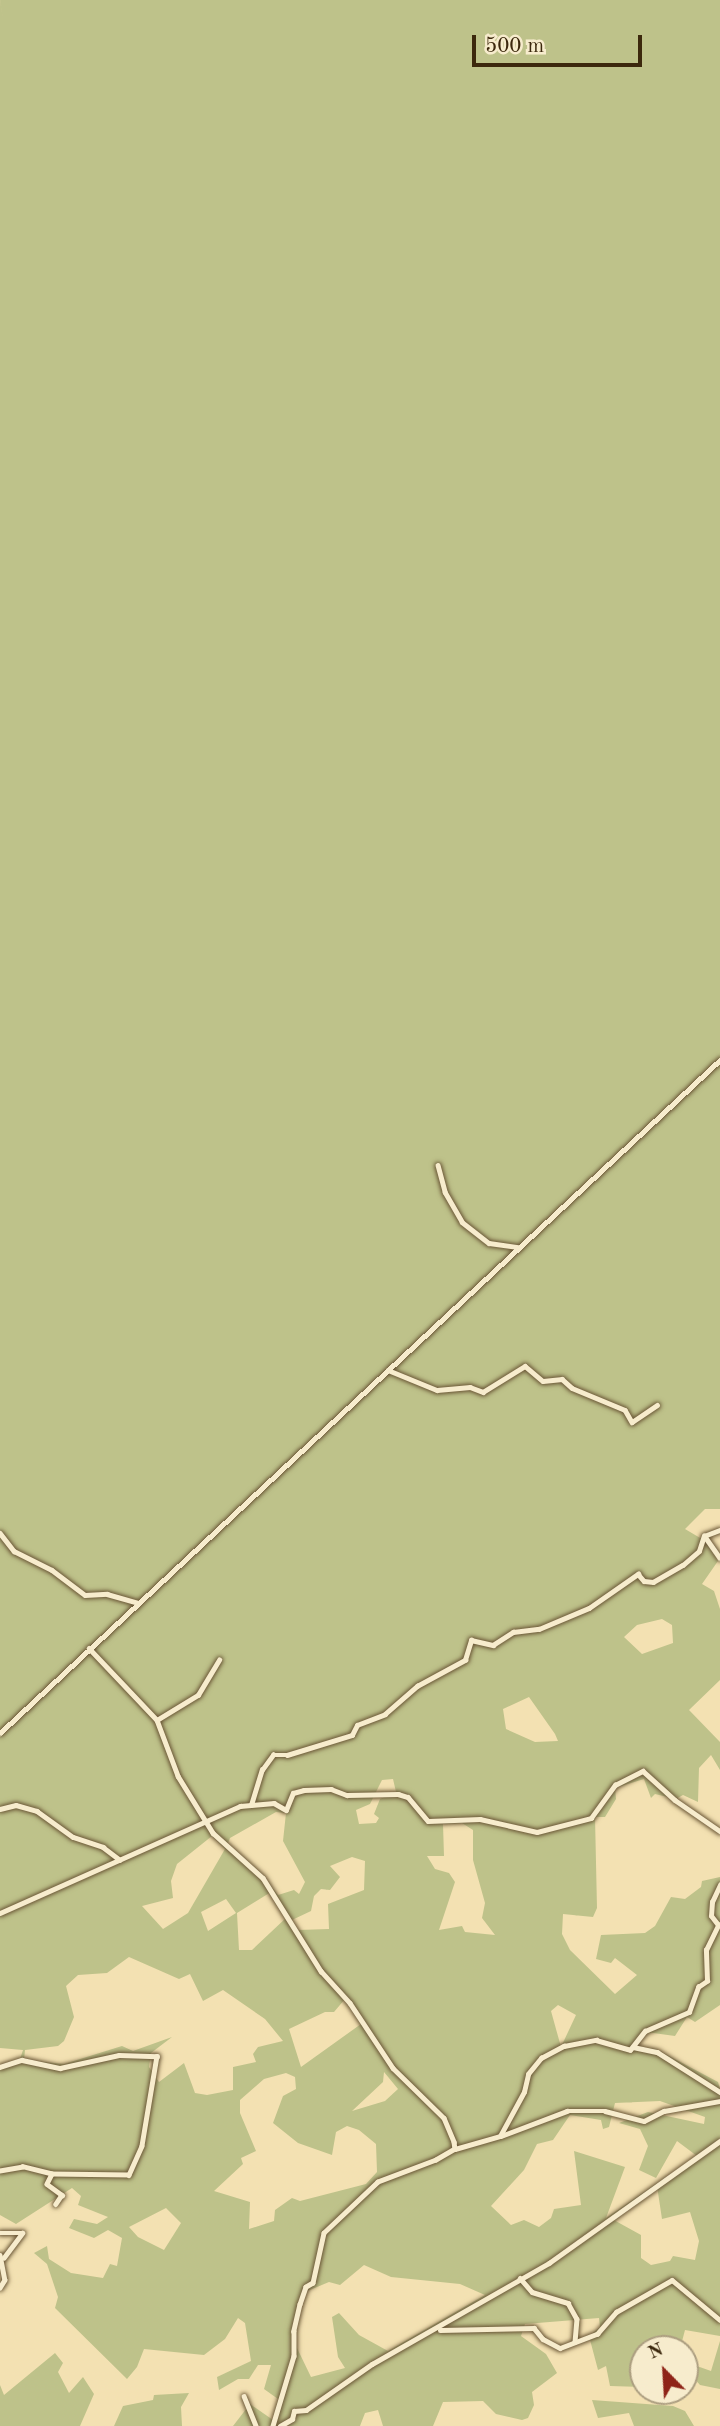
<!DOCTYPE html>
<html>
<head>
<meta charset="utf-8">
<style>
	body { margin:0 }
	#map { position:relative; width:720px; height:2426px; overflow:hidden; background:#f3e1b2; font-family:"Old Standard TT",serif }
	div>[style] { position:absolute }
	.green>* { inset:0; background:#bec28a }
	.roads { filter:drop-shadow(0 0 2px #6a5636) drop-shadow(0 0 2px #6a5636) }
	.minor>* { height:4.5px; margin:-2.25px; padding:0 2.25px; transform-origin:2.25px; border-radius:2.25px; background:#f7eccd }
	span { translate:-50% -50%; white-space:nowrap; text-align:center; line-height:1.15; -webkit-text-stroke:5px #f7eccd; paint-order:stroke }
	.north { position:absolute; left:629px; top:2335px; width:70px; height:70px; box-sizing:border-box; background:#f7eccd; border:2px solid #ac9e80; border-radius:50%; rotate:336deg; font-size:19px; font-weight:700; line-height:28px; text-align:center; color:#3c280d }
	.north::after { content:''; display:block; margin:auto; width:24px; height:32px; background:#8f2418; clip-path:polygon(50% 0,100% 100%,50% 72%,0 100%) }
	.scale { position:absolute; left:472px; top:35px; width:170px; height:32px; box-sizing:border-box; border:4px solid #3c280d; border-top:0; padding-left:9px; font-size:21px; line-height:24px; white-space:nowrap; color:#3c280d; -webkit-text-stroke:5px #f7eccd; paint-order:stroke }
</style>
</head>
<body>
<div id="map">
	<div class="green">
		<i style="clip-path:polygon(evenodd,0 0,720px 0,720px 1509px,705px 1509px,685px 1529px,707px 1542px,718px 1561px,702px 1584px,714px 1591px,720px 1609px,720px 1680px,689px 1710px,720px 1742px,720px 1770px,711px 1755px,699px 1768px,698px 1802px,683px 1795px,676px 1799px,655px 1794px,651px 1798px,644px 1779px,615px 1788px,616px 1799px,605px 1817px,595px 1817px,597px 1908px,593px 1917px,563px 1914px,562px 1934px,570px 1950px,615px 1994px,637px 1975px,615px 1958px,611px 1963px,596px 1959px,601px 1935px,645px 1933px,655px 1926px,671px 1897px,685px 1899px,701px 1887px,702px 1881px,720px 1877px,720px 2005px,695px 2022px,687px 2017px,675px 2036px,646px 2032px,635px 2046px,656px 2049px,718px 2082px,720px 2089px,720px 2336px,685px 2330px,680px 2349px,643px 2349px,643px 2387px,610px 2386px,606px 2366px,598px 2370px,589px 2336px,600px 2327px,599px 2318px,525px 2324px,521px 2336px,546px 2354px,557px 2373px,532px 2392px,534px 2405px,528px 2418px,522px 2420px,496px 2414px,483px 2401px,443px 2402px,433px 2426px,383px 2426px,378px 2410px,365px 2413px,360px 2426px,233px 2426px,250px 2404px,273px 2420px,278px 2399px,264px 2389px,271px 2365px,258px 2365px,249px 2379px,238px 2379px,219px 2390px,217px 2377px,251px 2361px,245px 2323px,238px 2318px,225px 2339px,204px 2355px,144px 2349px,137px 2367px,127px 2379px,55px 2308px,58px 2297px,47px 2264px,34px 2253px,47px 2246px,49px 2259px,71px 2273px,103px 2278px,110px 2264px,117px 2266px,122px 2238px,108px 2230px,94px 2238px,69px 2228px,74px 2219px,97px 2224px,108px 2217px,78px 2205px,81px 2196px,72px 2188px,16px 2224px,0 2215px,0 2066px,20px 2059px,23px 2050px,0 2048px,0 0,662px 1619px,672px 1625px,673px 1643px,642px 1654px,624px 1637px,637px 1625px,662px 1619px,0 0,529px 1697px,555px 1734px,558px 1741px,535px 1742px,506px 1729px,503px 1709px,529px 1697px,0 0,393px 1779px,396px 1792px,380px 1799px,374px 1814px,379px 1818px,376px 1823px,359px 1824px,356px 1810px,370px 1804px,382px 1780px,393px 1779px,0 0,276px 1812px,286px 1813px,283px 1841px,305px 1882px,299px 1894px,294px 1890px,278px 1895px,260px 1872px,227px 1846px,230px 1838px,276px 1812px,0 0,462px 1823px,473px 1830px,473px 1860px,485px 1903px,482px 1918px,495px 1935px,465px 1932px,462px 1926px,439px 1930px,455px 1882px,449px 1873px,435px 1869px,427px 1856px,444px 1856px,443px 1824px,462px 1823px,0 0,212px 1836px,225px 1849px,188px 1913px,163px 1929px,142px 1906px,173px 1898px,171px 1881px,177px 1864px,212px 1836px,0 0,352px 1857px,365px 1861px,364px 1890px,328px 1904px,329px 1929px,298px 1930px,292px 1920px,311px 1911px,314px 1896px,321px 1889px,330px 1890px,340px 1877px,330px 1866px,352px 1857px,0 0,271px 1892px,287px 1917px,252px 1950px,239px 1950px,237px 1913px,271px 1892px,0 0,226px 1899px,236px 1913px,208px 1931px,201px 1912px,226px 1899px,0 0,129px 1957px,179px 1979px,190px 1974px,203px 2001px,223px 1990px,265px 2019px,283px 2041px,258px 2047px,253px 2054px,256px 2062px,233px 2067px,233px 2090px,207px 2095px,195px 2093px,184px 2063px,159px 2082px,149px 2067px,151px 2053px,172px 2037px,133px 2051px,122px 2046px,64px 2064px,24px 2060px,25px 2050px,58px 2046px,64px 2041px,74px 2017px,66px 1986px,78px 1975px,107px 1973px,129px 1957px,0 0,345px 1999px,361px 2024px,301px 2067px,289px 2029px,325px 2012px,334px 2012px,345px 1999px,0 0,558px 2005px,576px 2015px,561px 2047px,551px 2011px,558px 2005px,0 0,384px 2072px,398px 2089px,385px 2101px,352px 2111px,383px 2082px,384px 2072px,0 0,286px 2073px,295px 2077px,296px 2089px,283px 2096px,273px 2123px,298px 2143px,332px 2155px,336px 2132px,347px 2126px,359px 2130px,376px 2144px,377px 2172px,366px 2184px,300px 2201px,292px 2198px,275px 2210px,274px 2221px,249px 2229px,250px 2202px,214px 2191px,243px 2164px,241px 2158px,256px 2151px,240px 2113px,240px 2100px,264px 2079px,286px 2073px,0 0,660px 2101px,705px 2117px,704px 2124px,648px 2112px,619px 2123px,640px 2129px,648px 2146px,639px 2170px,656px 2178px,677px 2141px,697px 2156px,606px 2218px,625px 2167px,574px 2151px,581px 2205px,554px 2209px,551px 2218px,539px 2227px,524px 2220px,511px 2225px,491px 2206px,524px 2170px,537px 2144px,553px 2140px,570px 2115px,601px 2120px,603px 2129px,609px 2127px,615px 2103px,660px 2101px,0 0,657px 2186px,662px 2219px,690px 2212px,699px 2241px,695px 2260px,673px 2256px,670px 2261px,651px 2265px,641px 2258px,641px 2235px,612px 2219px,657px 2186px,0 0,166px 2208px,181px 2223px,164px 2250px,138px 2237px,129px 2227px,166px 2208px,0 0,364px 2265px,391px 2277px,460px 2284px,485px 2295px,388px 2351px,359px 2335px,339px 2313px,332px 2317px,338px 2357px,345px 2368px,311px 2377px,297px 2348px,295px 2331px,305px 2292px,329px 2282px,340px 2285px,364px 2265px)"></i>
		<i style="clip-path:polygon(720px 2341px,720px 2389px,700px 2385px,692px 2376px,694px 2365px,711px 2371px)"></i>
		<i style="clip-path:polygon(55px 2353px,63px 2363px,58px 2372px,69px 2393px,83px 2377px,94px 2394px,80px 2426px,0 2426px,0 2385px,4px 2395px)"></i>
		<i style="clip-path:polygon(189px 2393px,181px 2407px,182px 2426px,114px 2426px,123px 2406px,153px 2400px,154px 2395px)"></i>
		<i style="clip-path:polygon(592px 2400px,673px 2406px,685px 2411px,694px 2426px,634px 2426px,629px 2413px,598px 2418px)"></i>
	</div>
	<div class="roads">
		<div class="minor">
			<i style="left:438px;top:1165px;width:28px;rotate:75deg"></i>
			<i style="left:445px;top:1192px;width:34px;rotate:60deg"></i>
			<i style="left:462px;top:1222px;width:34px;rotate:38deg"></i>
			<i style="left:489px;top:1243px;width:29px;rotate:8deg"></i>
			<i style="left:388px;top:1370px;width:53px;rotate:22.2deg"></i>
			<i style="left:437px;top:1390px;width:33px;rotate:-5deg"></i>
			<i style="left:470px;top:1387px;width:14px;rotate:21deg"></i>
			<i style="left:483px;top:1392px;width:49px;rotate:-31.8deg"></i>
			<i style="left:525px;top:1366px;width:23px;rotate:40deg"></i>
			<i style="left:543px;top:1381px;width:19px;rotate:-6deg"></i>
			<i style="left:562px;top:1379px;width:13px;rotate:42deg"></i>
			<i style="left:572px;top:1388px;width:57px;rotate:22.5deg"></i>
			<i style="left:625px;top:1410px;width:14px;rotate:60deg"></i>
			<i style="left:632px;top:1422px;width:30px;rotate:-34deg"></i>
			<i style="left:0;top:1533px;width:23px;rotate:52deg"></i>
			<i style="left:14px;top:1551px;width:42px;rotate:26.6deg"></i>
			<i style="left:52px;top:1570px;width:41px;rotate:37.1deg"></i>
			<i style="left:85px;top:1595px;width:22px;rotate:-3deg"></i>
			<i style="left:107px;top:1594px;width:32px;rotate:16deg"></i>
			<i style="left:706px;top:1538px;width:24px;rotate:55deg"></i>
			<i style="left:89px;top:1648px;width:99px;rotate:46.6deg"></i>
			<i style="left:157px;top:1720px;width:60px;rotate:69.4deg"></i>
			<i style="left:178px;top:1776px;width:67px;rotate:58.4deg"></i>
			<i style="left:213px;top:1833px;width:67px;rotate:42deg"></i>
			<i style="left:263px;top:1878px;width:110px;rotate:58.1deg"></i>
			<i style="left:321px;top:1971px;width:43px;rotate:47.8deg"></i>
			<i style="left:350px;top:2003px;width:78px;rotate:56.5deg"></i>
			<i style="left:393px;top:2068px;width:71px;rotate:44.4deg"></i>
			<i style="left:444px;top:2118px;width:26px;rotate:67deg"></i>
			<i style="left:454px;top:2142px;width:7px;rotate:82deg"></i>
			<i style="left:455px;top:2149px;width:22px;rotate:150deg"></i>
			<i style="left:436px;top:2160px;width:62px;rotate:159.2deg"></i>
			<i style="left:378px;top:2182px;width:74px;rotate:136.6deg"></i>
			<i style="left:324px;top:2233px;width:51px;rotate:102.4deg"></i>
			<i style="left:313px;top:2283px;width:8px;rotate:150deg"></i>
			<i style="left:306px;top:2287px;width:18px;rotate:109deg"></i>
			<i style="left:300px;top:2304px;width:28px;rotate:103deg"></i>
			<i style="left:294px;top:2331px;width:25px;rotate:90deg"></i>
			<i style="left:294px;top:2356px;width:73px;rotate:106.7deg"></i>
			<i style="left:157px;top:1720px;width:48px;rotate:-31.4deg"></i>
			<i style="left:198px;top:1695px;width:41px;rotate:-59deg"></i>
			<i style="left:0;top:1733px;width:986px;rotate:-43.07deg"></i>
			<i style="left:251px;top:1805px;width:37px;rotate:-73deg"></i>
			<i style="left:262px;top:1770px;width:19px;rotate:-54deg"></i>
			<i style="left:273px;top:1755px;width:14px"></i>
			<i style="left:287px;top:1755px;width:68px;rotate:-17.1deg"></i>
			<i style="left:352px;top:1735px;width:11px;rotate:-63deg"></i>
			<i style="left:357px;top:1725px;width:30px;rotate:-21deg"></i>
			<i style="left:385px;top:1714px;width:43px;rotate:-41.2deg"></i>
			<i style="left:417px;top:1686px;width:55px;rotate:-28.4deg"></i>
			<i style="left:465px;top:1660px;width:21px;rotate:-73deg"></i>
			<i style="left:471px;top:1640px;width:23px;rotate:13deg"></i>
			<i style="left:493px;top:1645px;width:24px;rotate:-33deg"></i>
			<i style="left:513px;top:1632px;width:26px;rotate:-7deg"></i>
			<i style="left:539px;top:1629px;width:54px;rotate:-22.8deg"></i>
			<i style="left:589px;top:1608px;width:60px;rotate:-34.8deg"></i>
			<i style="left:638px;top:1574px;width:9px;rotate:49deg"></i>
			<i style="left:644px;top:1581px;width:9px;rotate:6deg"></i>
			<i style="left:653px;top:1582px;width:34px;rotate:-30deg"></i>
			<i style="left:683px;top:1565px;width:21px;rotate:-41deg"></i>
			<i style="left:699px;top:1551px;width:16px;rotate:-72deg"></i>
			<i style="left:704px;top:1536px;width:17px;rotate:-21deg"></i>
			<i style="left:0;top:1809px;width:16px;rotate:-14deg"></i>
			<i style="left:16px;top:1805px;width:22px;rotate:16deg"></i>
			<i style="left:37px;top:1811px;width:44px;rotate:35.8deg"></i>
			<i style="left:73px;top:1837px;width:32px;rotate:18deg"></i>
			<i style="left:103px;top:1847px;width:21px;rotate:37deg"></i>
			<i style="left:0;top:1913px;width:263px;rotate:-24deg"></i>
			<i style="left:240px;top:1806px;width:34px;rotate:-5deg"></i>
			<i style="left:274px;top:1803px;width:14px;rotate:30deg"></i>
			<i style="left:286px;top:1810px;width:18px;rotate:-68deg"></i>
			<i style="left:293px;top:1793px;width:11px;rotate:-15deg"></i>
			<i style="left:304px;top:1790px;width:27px;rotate:-2deg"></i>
			<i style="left:331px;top:1789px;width:17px;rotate:21deg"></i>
			<i style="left:347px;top:1795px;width:51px;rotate:-1.1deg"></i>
			<i style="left:398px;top:1794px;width:10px;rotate:17deg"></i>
			<i style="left:408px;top:1797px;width:31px;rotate:50deg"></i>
			<i style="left:428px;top:1821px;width:52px;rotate:-2.2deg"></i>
			<i style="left:480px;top:1819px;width:58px;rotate:12.8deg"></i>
			<i style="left:537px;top:1832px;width:56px;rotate:-14.5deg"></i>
			<i style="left:591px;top:1818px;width:41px;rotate:-54deg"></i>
			<i style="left:615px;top:1785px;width:31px;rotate:-27deg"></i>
			<i style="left:643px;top:1771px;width:43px;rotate:42.2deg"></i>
			<i style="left:675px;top:1800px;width:55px;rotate:34.6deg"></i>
			<i style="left:633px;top:2047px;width:25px;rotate:12deg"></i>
			<i style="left:657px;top:2052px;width:75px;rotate:32.4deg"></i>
			<i style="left:0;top:2067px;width:23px;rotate:-18deg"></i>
			<i style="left:22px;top:2060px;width:39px;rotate:12deg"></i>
			<i style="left:60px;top:2068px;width:60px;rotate:-12.4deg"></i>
			<i style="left:119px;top:2055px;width:38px;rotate:2deg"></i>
			<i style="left:157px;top:2056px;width:91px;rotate:99.5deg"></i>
			<i style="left:142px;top:2146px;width:32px;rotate:114deg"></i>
			<i style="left:129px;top:2175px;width:77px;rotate:-179.3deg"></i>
			<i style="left:52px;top:2174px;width:30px;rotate:-166deg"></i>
			<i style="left:23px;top:2167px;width:23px;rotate:170deg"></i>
			<i style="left:501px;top:2136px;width:71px;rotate:-20.7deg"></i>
			<i style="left:567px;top:2111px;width:38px"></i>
			<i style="left:605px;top:2111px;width:40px;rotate:14.4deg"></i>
			<i style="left:644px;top:2121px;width:22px;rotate:-27deg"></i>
			<i style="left:664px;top:2111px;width:57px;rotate:-10.1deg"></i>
			<i style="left:455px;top:2149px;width:47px;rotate:-16.1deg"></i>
			<i style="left:500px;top:2136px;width:50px;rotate:-61.4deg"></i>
			<i style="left:524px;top:2092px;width:18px;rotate:-77deg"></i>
			<i style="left:528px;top:2074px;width:21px;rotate:-51deg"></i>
			<i style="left:541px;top:2058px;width:26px;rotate:-28deg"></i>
			<i style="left:564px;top:2046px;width:33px;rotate:-11deg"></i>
			<i style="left:596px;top:2040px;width:35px;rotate:16deg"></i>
			<i style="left:630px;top:2050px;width:24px;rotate:-52deg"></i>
			<i style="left:645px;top:2031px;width:48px;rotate:-23.4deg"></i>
			<i style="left:689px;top:2012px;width:27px;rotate:-70deg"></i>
			<i style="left:698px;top:1987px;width:11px;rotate:-34deg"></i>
			<i style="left:707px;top:1981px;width:31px;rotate:-92deg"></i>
			<i style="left:706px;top:1950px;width:28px;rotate:-64deg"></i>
			<i style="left:718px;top:1925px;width:11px;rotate:-128deg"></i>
			<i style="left:711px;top:1916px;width:14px;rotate:-86deg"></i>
			<i style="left:712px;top:1902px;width:19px;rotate:-65deg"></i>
			<i style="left:52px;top:2174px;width:11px;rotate:117deg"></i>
			<i style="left:47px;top:2184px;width:19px;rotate:36deg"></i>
			<i style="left:62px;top:2195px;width:11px;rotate:124deg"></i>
			<i style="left:0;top:2233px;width:23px"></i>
			<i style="left:23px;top:2233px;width:31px;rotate:127deg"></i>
			<i style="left:0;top:2255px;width:25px;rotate:79deg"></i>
			<i style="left:5px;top:2280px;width:9px;rotate:122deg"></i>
			<i style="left:520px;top:2278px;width:18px;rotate:49deg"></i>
			<i style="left:532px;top:2292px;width:38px;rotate:17deg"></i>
			<i style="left:568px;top:2303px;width:18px;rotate:61deg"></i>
			<i style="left:577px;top:2319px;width:23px;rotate:95deg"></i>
			<i style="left:440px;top:2330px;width:94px;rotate:-1.2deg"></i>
			<i style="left:534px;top:2328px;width:14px;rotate:51deg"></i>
			<i style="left:543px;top:2339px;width:19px;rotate:28deg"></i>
			<i style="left:560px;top:2348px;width:40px;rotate:-21deg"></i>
			<i style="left:597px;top:2334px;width:29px;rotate:-49deg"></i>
			<i style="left:616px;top:2312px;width:64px;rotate:-29.7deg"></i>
			<i style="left:672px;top:2280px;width:62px;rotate:39.8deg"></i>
			<i style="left:244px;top:2396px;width:32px;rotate:68deg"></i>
			<i style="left:280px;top:2426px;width:14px;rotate:-30deg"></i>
			<i style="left:292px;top:2419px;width:8px;rotate:-76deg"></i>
			<i style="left:294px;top:2411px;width:12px;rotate:-5deg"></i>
			<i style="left:306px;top:2410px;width:80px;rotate:-34.9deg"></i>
			<i style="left:372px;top:2364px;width:204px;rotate:-29.7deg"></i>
			<i style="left:549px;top:2263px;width:210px;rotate:-35.5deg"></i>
		</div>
	</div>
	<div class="north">N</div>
	<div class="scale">500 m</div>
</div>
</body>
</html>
